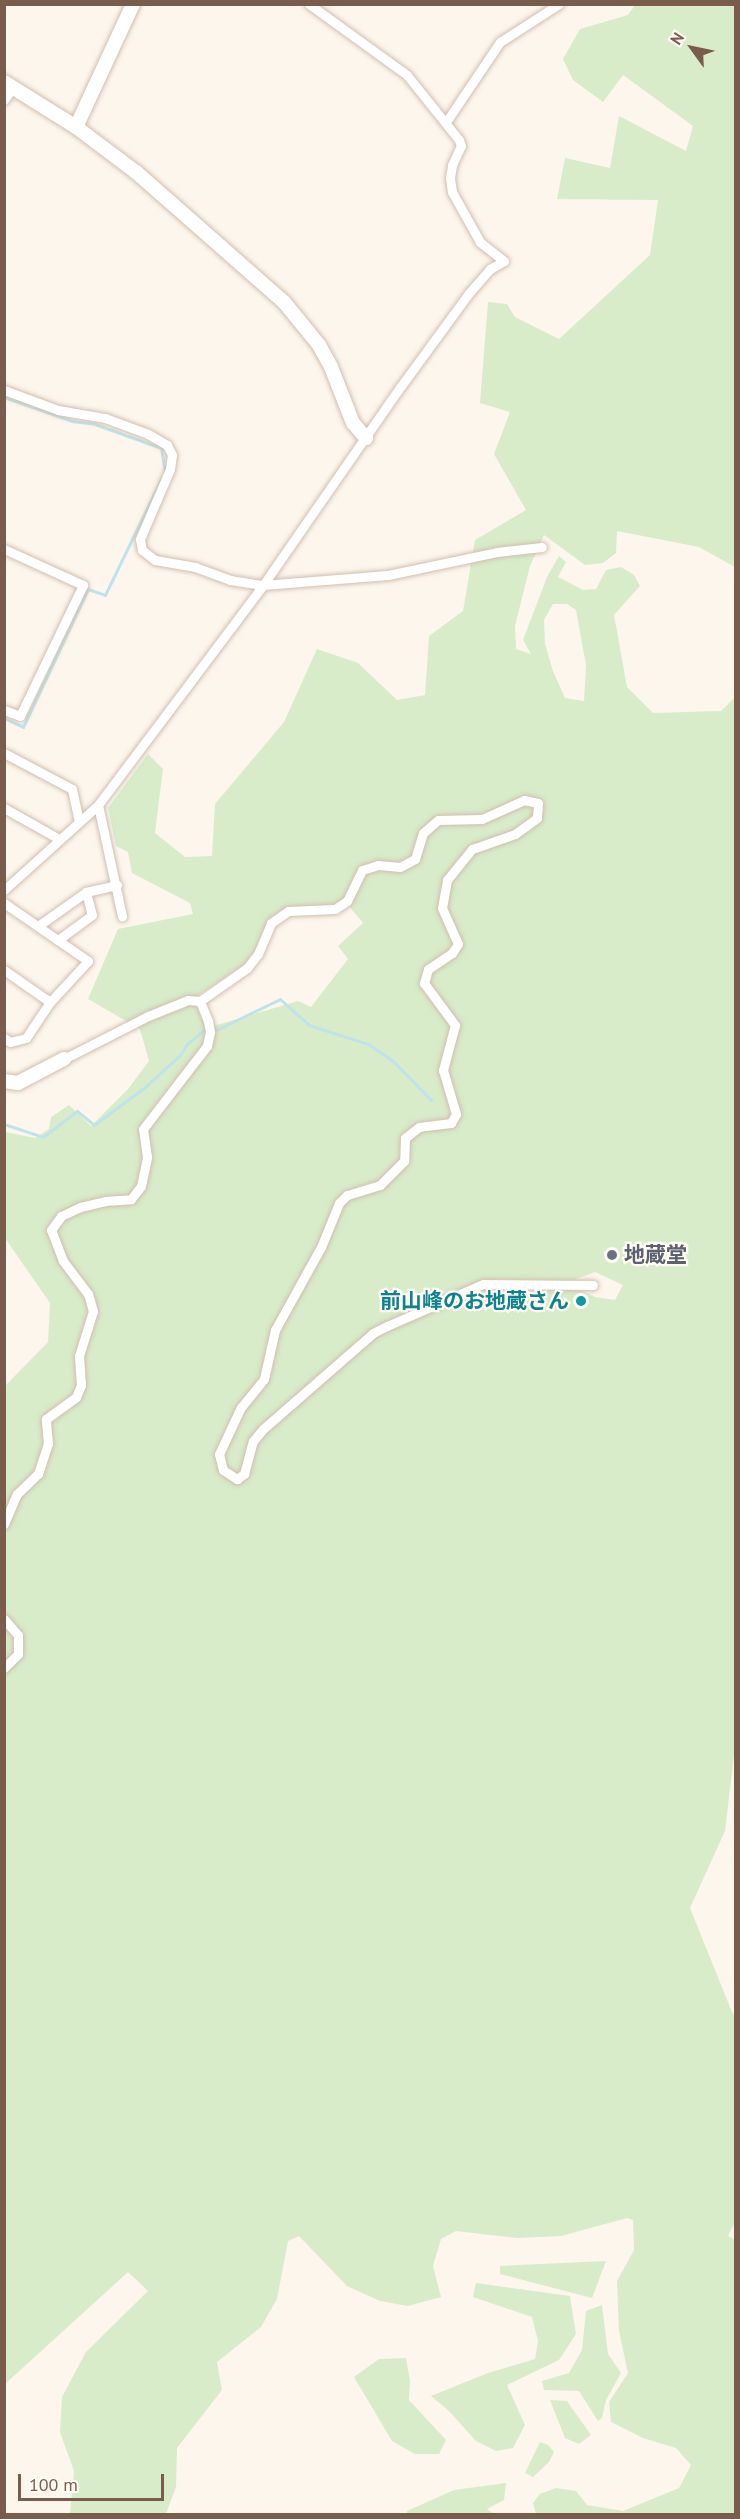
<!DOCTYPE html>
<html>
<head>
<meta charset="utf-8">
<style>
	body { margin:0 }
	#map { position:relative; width:740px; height:2519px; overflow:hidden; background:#fdf6ec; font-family:"PT Sans","Noto Sans JP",sans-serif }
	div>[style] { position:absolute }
	.green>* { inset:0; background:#d8ecc9 }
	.stream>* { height:3px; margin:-1.5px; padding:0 1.5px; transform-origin:1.5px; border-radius:1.5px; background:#bfe3e8 }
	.roads { filter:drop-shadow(0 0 2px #d1beb0) drop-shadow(0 0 2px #d1beb0) }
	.street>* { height:9px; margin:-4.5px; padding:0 4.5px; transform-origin:4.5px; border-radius:4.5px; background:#fff }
	.secondary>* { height:14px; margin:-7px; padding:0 7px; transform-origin:7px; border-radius:7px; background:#fff }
	.dots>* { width:16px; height:16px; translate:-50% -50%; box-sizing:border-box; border:3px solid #fffaf3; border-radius:50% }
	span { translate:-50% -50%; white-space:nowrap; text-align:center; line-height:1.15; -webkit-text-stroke:4.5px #fffaf3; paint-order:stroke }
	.worship-label { font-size:21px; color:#5b616d; font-weight:700 }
	.left { translate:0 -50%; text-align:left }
	.culture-label { font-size:21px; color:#0d838f; font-weight:700 }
	.right { translate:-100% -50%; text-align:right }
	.frame { position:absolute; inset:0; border:6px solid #7a5c4d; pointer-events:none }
	.north { position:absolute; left:662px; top:18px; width:60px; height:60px; -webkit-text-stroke:4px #fffaf3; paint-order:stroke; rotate:303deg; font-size:16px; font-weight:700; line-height:24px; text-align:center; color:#7a5c4d }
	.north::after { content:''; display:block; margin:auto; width:21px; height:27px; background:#7a5c4d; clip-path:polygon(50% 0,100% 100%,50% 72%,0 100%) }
	.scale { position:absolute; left:18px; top:2474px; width:146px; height:27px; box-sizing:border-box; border:3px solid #7a5c4d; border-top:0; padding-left:8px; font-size:18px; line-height:21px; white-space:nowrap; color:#7a5c4d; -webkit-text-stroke:4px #fffaf3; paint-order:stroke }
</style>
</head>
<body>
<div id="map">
	<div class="green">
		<i style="clip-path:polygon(evenodd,635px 5px,735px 5px,735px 567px,699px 547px,617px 531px,616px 553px,603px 563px,585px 565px,544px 535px,530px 566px,515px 626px,516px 649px,531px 654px,523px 640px,547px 577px,559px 556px,566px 562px,558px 577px,583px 590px,596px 589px,606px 570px,621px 567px,634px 575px,640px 586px,614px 615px,627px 687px,653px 713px,721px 711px,735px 697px,736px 1738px,725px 1831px,690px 1908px,732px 2012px,735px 2015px,736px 2220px,728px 2236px,736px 2240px,735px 2514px,536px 2514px,533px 2503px,540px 2494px,556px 2488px,576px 2491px,587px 2505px,623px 2511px,679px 2488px,691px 2465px,676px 2448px,643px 2438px,611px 2422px,609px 2402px,628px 2373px,619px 2331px,617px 2281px,634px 2250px,633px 2220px,627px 2218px,561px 2236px,517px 2238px,456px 2231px,441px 2239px,433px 2266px,441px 2297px,408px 2306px,380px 2301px,347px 2286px,299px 2236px,288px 2241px,277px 2299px,261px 2327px,217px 2362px,222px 2390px,177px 2448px,176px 2487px,166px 2514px,70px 2514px,74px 2471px,60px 2432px,62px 2397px,86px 2352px,148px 2291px,128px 2272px,5px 2384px,4px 1387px,48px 1342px,50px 1303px,5px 1238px,5px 1132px,35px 1138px,49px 1129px,51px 1117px,69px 1105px,91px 1126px,128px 1089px,149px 1061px,140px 1029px,88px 999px,118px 929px,193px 914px,190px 903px,132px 873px,128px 852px,116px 846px,108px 808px,148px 754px,163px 769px,155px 833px,185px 857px,212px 856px,215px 804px,284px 722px,317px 649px,358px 663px,397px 700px,425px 695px,429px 636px,463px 611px,475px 540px,526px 510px,494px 454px,510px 412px,480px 403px,488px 302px,507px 304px,515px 317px,559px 339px,650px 255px,658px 200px,557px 199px,565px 158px,610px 168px,619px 116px,686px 151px,693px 126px,623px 75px,603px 102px,573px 80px,563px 59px,580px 29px,628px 15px,635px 5px,553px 604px,567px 604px,576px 610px,586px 665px,584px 701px,565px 698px,553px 671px,545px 644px,544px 620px,553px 604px,635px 5px,343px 899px,363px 923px,338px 946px,348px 959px,311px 1007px,298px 1001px,217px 1025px,205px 1024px,195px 997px,244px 965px,254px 954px,268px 921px,289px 907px,333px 905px,343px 899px,635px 5px,595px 1272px,623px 1285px,615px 1300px,595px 1297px,579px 1289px,576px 1279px,595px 1272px)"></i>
		<i style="clip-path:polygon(606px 2261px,592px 2298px,500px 2274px,500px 2266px)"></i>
		<i style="clip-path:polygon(476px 2283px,570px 2296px,576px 2334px,559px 2360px,507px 2385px,525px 2425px,513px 2448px,496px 2451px,476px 2441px,449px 2411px,431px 2396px,488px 2373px,535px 2359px,538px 2341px,532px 2317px,473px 2297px)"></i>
		<i style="clip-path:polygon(602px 2305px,608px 2354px,621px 2373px,606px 2400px,602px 2418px,598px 2421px,579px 2391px,544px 2390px,542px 2381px,569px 2373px,582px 2350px,586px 2311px)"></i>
		<i style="clip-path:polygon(406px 2358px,410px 2381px,409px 2400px,446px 2440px,439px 2454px,415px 2454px,392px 2441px,354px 2377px,379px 2359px)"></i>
		<i style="clip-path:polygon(550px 2400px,567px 2401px,591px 2435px,579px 2444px,565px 2438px)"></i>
		<i style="clip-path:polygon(540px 2442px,548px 2445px,554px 2452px,549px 2462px,533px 2477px,525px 2473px)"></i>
		<i style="clip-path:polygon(506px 2483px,504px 2500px,487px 2509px,494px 2514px,407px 2514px,407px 2511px,454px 2490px)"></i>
	</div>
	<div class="stream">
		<i style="left:4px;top:397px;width:72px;rotate:19.4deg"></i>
		<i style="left:72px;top:421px;width:23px;rotate:7deg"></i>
		<i style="left:95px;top:424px;width:70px;rotate:20deg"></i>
		<i style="left:161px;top:448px;width:23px;rotate:80deg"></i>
		<i style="left:4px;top:718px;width:21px;rotate:25deg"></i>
		<i style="left:23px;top:727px;width:153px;rotate:-64.8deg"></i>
		<i style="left:88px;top:589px;width:18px;rotate:19deg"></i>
		<i style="left:105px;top:595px;width:131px;rotate:-64.2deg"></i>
		<i style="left:216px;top:1030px;width:71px;rotate:-25.8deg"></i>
		<i style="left:280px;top:999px;width:39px;rotate:42deg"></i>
		<i style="left:309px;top:1025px;width:62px;rotate:17.9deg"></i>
		<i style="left:368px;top:1044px;width:29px;rotate:34deg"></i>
		<i style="left:392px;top:1060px;width:56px;rotate:45.7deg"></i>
		<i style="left:4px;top:1124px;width:41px;rotate:18.4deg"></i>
		<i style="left:43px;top:1137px;width:43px;rotate:-37.4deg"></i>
		<i style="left:77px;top:1111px;width:22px;rotate:39deg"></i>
		<i style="left:94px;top:1125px;width:64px;rotate:-36.7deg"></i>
		<i style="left:145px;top:1087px;width:47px;rotate:-42.4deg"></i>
		<i style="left:180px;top:1055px;width:13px;rotate:-58deg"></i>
		<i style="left:187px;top:1044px;width:23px;rotate:-40deg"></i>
	</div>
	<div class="roads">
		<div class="street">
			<i style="left:4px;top:100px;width:16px;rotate:-55deg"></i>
			<i style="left:446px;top:122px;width:97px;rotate:-56deg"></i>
			<i style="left:500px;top:42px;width:70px;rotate:-32.8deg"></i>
			<i style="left:4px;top:390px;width:58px;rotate:20.3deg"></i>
			<i style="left:58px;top:410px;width:48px;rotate:9.7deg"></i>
			<i style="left:105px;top:418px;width:46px;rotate:20.4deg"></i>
			<i style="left:148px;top:434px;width:22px;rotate:30deg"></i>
			<i style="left:167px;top:445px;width:11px;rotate:63deg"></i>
			<i style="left:172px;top:455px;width:14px;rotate:98deg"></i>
			<i style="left:170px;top:469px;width:76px;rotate:113.2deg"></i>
			<i style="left:140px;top:539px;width:11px;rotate:80deg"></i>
			<i style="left:142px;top:550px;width:16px;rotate:38deg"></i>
			<i style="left:155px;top:560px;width:41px;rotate:9.9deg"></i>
			<i style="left:195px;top:567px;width:37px;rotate:20deg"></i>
			<i style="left:230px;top:580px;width:33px;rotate:9deg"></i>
			<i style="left:263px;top:585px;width:125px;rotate:-4.6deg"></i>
			<i style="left:388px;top:575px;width:111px;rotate:-11.9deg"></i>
			<i style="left:497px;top:552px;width:45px;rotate:-6.3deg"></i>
			<i style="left:4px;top:549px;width:87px;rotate:24.5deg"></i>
			<i style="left:83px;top:585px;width:145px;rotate:115.7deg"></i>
			<i style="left:20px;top:716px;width:17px;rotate:-159deg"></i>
			<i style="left:4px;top:753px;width:77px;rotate:27.9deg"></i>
			<i style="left:72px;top:789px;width:33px;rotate:78deg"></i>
			<i style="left:98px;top:805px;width:114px;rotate:77.8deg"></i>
			<i style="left:4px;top:808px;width:63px;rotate:29.4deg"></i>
			<i style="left:4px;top:890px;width:127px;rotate:-42.1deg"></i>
			<i style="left:98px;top:805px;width:275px;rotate:-53.1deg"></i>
			<i style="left:263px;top:585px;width:242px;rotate:-55.3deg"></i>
			<i style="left:401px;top:386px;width:115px;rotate:-53.8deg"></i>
			<i style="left:469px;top:293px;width:32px;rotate:-49deg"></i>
			<i style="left:490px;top:269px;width:16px;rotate:-30deg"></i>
			<i style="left:504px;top:261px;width:31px;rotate:-142deg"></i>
			<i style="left:480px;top:242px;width:57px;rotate:-119.2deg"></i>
			<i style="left:452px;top:192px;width:14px;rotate:-98deg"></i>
			<i style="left:450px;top:178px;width:13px;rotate:-81deg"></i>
			<i style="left:452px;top:165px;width:21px;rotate:-65deg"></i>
			<i style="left:461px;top:146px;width:6px;rotate:-108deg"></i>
			<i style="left:459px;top:140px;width:83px;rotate:-128.7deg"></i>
			<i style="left:407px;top:75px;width:121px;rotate:-144.1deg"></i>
			<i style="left:4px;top:903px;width:102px;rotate:34.6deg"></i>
			<i style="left:88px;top:961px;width:56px;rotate:132.8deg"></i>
			<i style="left:50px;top:1002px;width:43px;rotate:123.7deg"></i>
			<i style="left:26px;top:1038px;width:16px;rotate:166deg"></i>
			<i style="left:10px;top:1042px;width:7px;rotate:-146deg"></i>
			<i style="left:38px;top:926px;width:59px;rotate:-35.3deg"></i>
			<i style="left:86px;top:892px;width:32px;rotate:-13deg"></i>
			<i style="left:58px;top:940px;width:42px;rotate:-36.3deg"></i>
			<i style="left:92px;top:915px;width:24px;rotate:-105deg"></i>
			<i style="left:4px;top:970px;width:56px;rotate:34.8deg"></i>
			<i style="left:200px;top:1001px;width:57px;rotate:-35.1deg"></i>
			<i style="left:247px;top:968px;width:18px;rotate:-52deg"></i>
			<i style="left:258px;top:954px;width:34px;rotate:-67deg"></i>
			<i style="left:271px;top:923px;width:21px;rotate:-35deg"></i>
			<i style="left:288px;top:911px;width:47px;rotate:-2.4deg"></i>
			<i style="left:335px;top:909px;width:14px;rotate:-34deg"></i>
			<i style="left:347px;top:901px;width:34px;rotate:-64deg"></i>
			<i style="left:362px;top:870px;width:17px;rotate:-17deg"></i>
			<i style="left:378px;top:865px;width:22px;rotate:5deg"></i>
			<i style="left:400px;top:867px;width:17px;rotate:-28deg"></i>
			<i style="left:415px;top:859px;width:27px;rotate:-73deg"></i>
			<i style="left:423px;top:833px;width:20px;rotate:-41deg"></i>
			<i style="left:438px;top:820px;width:44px;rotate:-1.3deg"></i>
			<i style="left:482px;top:819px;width:46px;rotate:-24.3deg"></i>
			<i style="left:524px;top:800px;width:14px;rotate:12deg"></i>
			<i style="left:538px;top:803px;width:15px;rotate:94deg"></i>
			<i style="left:537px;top:818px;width:27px;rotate:144deg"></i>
			<i style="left:515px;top:834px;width:46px;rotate:160.8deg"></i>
			<i style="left:472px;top:849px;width:40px;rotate:129deg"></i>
			<i style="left:447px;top:880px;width:28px;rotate:100deg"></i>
			<i style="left:442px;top:908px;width:39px;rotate:66deg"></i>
			<i style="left:458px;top:944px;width:11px;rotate:124deg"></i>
			<i style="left:452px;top:953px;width:29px;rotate:146deg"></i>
			<i style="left:428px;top:969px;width:15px;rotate:106deg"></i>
			<i style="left:424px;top:983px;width:52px;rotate:53.6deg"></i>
			<i style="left:455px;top:1025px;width:47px;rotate:104.9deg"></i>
			<i style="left:443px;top:1070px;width:46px;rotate:73.5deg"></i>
			<i style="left:456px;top:1114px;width:10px;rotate:119deg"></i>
			<i style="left:451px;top:1123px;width:32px;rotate:173deg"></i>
			<i style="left:419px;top:1127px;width:18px;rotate:142deg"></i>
			<i style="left:405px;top:1138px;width:23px;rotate:92deg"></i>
			<i style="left:404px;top:1161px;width:34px;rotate:135deg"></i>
			<i style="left:380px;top:1185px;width:34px;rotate:163deg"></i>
			<i style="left:347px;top:1195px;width:11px;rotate:135deg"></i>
			<i style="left:339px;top:1203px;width:48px;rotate:112.2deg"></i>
			<i style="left:321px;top:1247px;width:95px;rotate:119deg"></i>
			<i style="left:275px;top:1330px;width:50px;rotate:102.7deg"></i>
			<i style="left:264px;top:1379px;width:36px;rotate:129deg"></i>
			<i style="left:241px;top:1407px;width:52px;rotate:115.1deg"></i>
			<i style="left:219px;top:1454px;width:16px;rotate:76deg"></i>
			<i style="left:223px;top:1470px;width:17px;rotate:33deg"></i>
			<i style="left:237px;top:1479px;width:9px;rotate:-36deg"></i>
			<i style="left:244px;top:1474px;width:34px;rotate:-75deg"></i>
			<i style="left:253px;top:1441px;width:16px;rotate:-50deg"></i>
			<i style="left:263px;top:1429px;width:146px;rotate:-41.1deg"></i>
			<i style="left:373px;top:1333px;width:16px;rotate:-27deg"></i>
			<i style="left:387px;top:1326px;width:105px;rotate:-23.6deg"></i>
			<i style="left:483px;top:1284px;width:110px;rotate:0.5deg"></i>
			<i style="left:4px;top:1524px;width:33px;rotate:-67deg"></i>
			<i style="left:17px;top:1494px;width:29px;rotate:-44deg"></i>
			<i style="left:38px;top:1474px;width:32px;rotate:-72deg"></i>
			<i style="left:48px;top:1444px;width:25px;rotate:-95deg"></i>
			<i style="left:46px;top:1419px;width:37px;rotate:-36deg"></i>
			<i style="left:76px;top:1397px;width:13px;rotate:-67deg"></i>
			<i style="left:81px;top:1385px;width:29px;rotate:-94deg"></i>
			<i style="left:79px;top:1356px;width:47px;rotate:-72.7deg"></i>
			<i style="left:93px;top:1311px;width:18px;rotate:-106deg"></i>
			<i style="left:88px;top:1294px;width:41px;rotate:-127.1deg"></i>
			<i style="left:63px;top:1261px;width:33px;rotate:-111deg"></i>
			<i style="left:51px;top:1230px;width:17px;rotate:-54deg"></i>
			<i style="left:61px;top:1216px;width:21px;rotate:-25deg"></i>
			<i style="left:80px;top:1207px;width:26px;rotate:-13deg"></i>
			<i style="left:105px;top:1201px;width:26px;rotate:-4deg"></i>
			<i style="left:131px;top:1199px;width:16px;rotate:-52deg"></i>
			<i style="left:141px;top:1186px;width:30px;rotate:-78deg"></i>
			<i style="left:147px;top:1157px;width:28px;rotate:-98deg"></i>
			<i style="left:143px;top:1129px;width:105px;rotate:-52.4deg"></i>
			<i style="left:207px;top:1046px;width:14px;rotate:-78deg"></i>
			<i style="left:210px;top:1032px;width:11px;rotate:-100deg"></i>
			<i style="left:208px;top:1021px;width:22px;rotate:-112deg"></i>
			<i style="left:200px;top:1001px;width:12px;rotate:-175deg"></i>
			<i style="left:188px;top:1000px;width:43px;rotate:158.2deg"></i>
			<i style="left:148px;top:1016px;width:94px;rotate:152.9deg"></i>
			<i style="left:4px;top:1619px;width:21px;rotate:49deg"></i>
			<i style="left:18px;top:1635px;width:19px;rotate:90deg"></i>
			<i style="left:18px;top:1654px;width:20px;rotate:135deg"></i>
		</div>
		<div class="secondary">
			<i style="left:4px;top:82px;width:85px;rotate:32deg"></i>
			<i style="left:76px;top:127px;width:75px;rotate:36.9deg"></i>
			<i style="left:136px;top:172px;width:197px;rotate:41.3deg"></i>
			<i style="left:284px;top:302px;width:55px;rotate:50.9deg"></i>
			<i style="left:319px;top:345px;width:25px;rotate:61deg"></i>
			<i style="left:331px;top:367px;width:60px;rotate:68.6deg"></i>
			<i style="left:353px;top:423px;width:20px;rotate:49deg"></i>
			<i style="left:76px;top:127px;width:136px;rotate:-65.1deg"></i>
			<i style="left:4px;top:1081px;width:14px;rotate:8deg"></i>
			<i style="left:18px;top:1083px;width:52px;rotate:-27.6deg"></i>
		</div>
	</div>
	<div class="dots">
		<i style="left:612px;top:1255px;background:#6b7280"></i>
		<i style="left:581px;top:1301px;background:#0f9aa8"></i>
	</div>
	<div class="worship-label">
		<span class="left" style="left:624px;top:1255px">地蔵堂</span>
	</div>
	<div class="culture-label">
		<span class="right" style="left:569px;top:1301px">前山峰のお地蔵さん</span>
	</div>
	<div class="frame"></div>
	<div class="north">N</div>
	<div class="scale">100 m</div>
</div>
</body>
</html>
